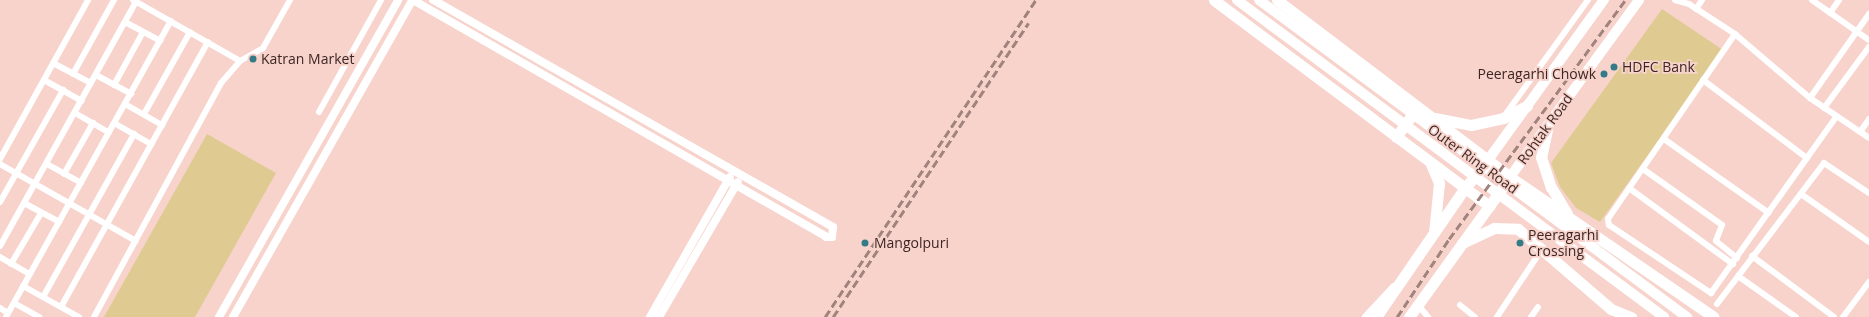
<!DOCTYPE html>
<html>
<head>
<meta charset="utf-8">
<style>
	body { margin:0 }
	#map { position:relative; width:1869px; height:317px; overflow:hidden; background:#f7d3cc; font-family:"Open Sans",sans-serif }
	div>[style] { position:absolute }
	.green>* { inset:0; background:#dfcb91 }
	.minor>* { height:6px; margin:-3px; padding:0 3px; transform-origin:3px; border-radius:3px; background:#fff }
	.tertiary>* { height:8px; margin:-4px; padding:0 4px; transform-origin:4px; border-radius:4px; background:#fff }
	.primary>* { height:10px; margin:-5px; padding:0 5px; transform-origin:5px; border-radius:5px; background:#fff }
	.trunk>* { height:11px; margin:-5.5px; padding:0 5.5px; transform-origin:5.5px; border-radius:5.5px; background:#fff }
	.rail>* { height:2.5px; margin-top:-1.25px; transform-origin:0; background:repeating-linear-gradient(90deg,#a1837d 0 8px,transparent 0 12px) }
	.dots>* { width:11px; height:11px; translate:-50% -50%; box-sizing:border-box; border:2px solid #f7d3cc; border-radius:50% }
	span { translate:-50% -50%; white-space:nowrap; text-align:center; line-height:1.15; -webkit-text-stroke:3.5px #f7d3cc; paint-order:stroke }
	.poi-label { font-size:14px; color:#3d2622 }
	.left { translate:0 -50%; text-align:left }
	.right { translate:-100% -50%; text-align:right }
	.street-label { font-size:14px; color:#3d2622 }
</style>
</head>
<body>
<div id="map">
	<div class="green">
		<i style="clip-path:polygon(1662px 9px,1723px 50px,1600px 222px,1576px 208px,1560px 187px,1551px 163px)"></i>
		<i style="clip-path:polygon(207px 134px,276px 173px,195px 317px,104px 317px)"></i>
	</div>
	<div class="minor">
		<i style="left:133px;top:0;width:123px;rotate:29.7deg"></i>
		<i style="left:1675px;top:0;width:15px;rotate:16deg"></i>
		<i style="left:1689px;top:4px;width:55px;rotate:33.1deg"></i>
		<i style="left:1735px;top:34px;width:99px;rotate:40.5deg"></i>
		<i style="left:1810px;top:98px;width:71px;rotate:34.1deg"></i>
		<i style="left:1812px;top:0;width:70px;rotate:35.1deg"></i>
		<i style="left:1696px;top:9px;width:11px;rotate:-56deg"></i>
		<i style="left:1830px;top:13px;width:16px;rotate:-55deg"></i>
		<i style="left:125px;top:22px;width:40px;rotate:28deg"></i>
		<i style="left:1735px;top:34px;width:224px;rotate:124.5deg"></i>
		<i style="left:1608px;top:219px;width:6px;rotate:81deg"></i>
		<i style="left:1609px;top:225px;width:123px;rotate:33.7deg"></i>
		<i style="left:1711px;top:293px;width:217px;rotate:-54.6deg"></i>
		<i style="left:53px;top:63px;width:43px;rotate:27.8deg"></i>
		<i style="left:73px;top:74px;width:85px;rotate:-61deg"></i>
		<i style="left:96px;top:75px;width:40px;rotate:28deg"></i>
		<i style="left:44px;top:80px;width:43px;rotate:28.9deg"></i>
		<i style="left:1703px;top:80px;width:130px;rotate:36.9deg"></i>
		<i style="left:114px;top:85px;width:60px;rotate:-61.3deg"></i>
		<i style="left:1810px;top:98px;width:103px;rotate:-54.9deg"></i>
		<i style="left:125px;top:104px;width:43px;rotate:29.6deg"></i>
		<i style="left:1824px;top:108px;width:76px;rotate:-53.6deg"></i>
		<i style="left:319px;top:112px;width:128px;rotate:-61deg"></i>
		<i style="left:75px;top:113px;width:39px;rotate:30deg"></i>
		<i style="left:144px;top:114px;width:94px;rotate:-60.7deg"></i>
		<i style="left:1505px;top:115px;width:142px;rotate:-54.2deg"></i>
		<i style="left:114px;top:123px;width:43px;rotate:29.6deg"></i>
		<i style="left:1860px;top:132px;width:16px;rotate:-55deg"></i>
		<i style="left:1664px;top:139px;width:128px;rotate:35.2deg"></i>
		<i style="left:0;top:159px;width:182px;rotate:-61deg"></i>
		<i style="left:0;top:164px;width:156px;rotate:29.5deg"></i>
		<i style="left:47px;top:164px;width:39px;rotate:29deg"></i>
		<i style="left:1643px;top:169px;width:97px;rotate:35.3deg"></i>
		<i style="left:1722px;top:225px;width:17px;rotate:111deg"></i>
		<i style="left:1716px;top:241px;width:27px;rotate:39deg"></i>
		<i style="left:64px;top:174px;width:59px;rotate:-60.4deg"></i>
		<i style="left:1629px;top:188px;width:129px;rotate:36.2deg"></i>
		<i style="left:1801px;top:194px;width:83px;rotate:35.2deg"></i>
		<i style="left:0;top:202px;width:129px;rotate:-60.6deg"></i>
		<i style="left:24px;top:203px;width:40px;rotate:28deg"></i>
		<i style="left:0;top:246px;width:279px;rotate:-60.9deg"></i>
		<i style="left:1752px;top:256px;width:102px;rotate:36.6deg"></i>
		<i style="left:0;top:257px;width:34px;rotate:30deg"></i>
		<i style="left:11px;top:264px;width:59px;rotate:-59.5deg"></i>
		<i style="left:1738px;top:276px;width:71px;rotate:35.3deg"></i>
		<i style="left:23px;top:286px;width:64px;rotate:29deg"></i>
		<i style="left:43px;top:297px;width:187px;rotate:-60.8deg"></i>
		<i style="left:14px;top:303px;width:29px;rotate:29deg"></i>
		<i style="left:1717px;top:304px;width:177px;rotate:-52.8deg"></i>
		<i style="left:1824px;top:163px;width:54px;rotate:33.7deg"></i>
		<i style="left:1418px;top:305px;width:16px;rotate:50deg"></i>
		<i style="left:1460px;top:305px;width:19px;rotate:39deg"></i>
		<i style="left:61px;top:307px;width:303px;rotate:-61deg"></i>
		<i style="left:0;top:308px;width:9px;rotate:32deg"></i>
		<i style="left:6px;top:317px;width:339px;rotate:-60.9deg"></i>
		<i style="left:94px;top:317px;width:266px;rotate:-61.5deg"></i>
		<i style="left:221px;top:83px;width:29px;rotate:-49deg"></i>
		<i style="left:240px;top:61px;width:26px;rotate:-29deg"></i>
		<i style="left:263px;top:48px;width:55px;rotate:-60.6deg"></i>
		<i style="left:1497px;top:317px;width:82px;rotate:-56.5deg"></i>
		<i style="left:1531px;top:317px;width:12px;rotate:-55deg"></i>
		<i style="left:1843px;top:317px;width:44px;rotate:-53.4deg"></i>
	</div>
	<div class="tertiary">
		<i style="left:413px;top:0;width:476px;rotate:29.8deg"></i>
		<i style="left:826px;top:237px;width:6px"></i>
		<i style="left:832px;top:237px;width:10px;rotate:-84deg"></i>
		<i style="left:833px;top:227px;width:460px;rotate:-150.4deg"></i>
		<i style="left:219px;top:317px;width:364px;rotate:-60.5deg"></i>
		<i style="left:233px;top:317px;width:364px;rotate:-60.5deg"></i>
		<i style="left:650px;top:317px;width:161px;rotate:-60.3deg"></i>
		<i style="left:659px;top:317px;width:156px;rotate:-59.7deg"></i>
		<i style="left:1366px;top:317px;width:41px;rotate:-47deg"></i>
	</div>
	<div class="primary">
		<i style="left:1237px;top:0;width:532px;rotate:36.59deg"></i>
		<i style="left:1259px;top:0;width:533px;rotate:36.53deg"></i>
		<i style="left:1488px;top:160px;width:198px;rotate:-54.1deg"></i>
		<i style="left:1510px;top:177px;width:219px;rotate:-53.9deg"></i>
	</div>
	<div class="trunk">
		<i style="left:1214px;top:0;width:344px;rotate:36.8deg"></i>
		<i style="left:1277px;top:0;width:293px;rotate:37.2deg"></i>
		<i style="left:1510px;top:177px;width:247px;rotate:34.5deg"></i>
		<i style="left:1435px;top:118px;width:37px;rotate:11deg"></i>
		<i style="left:1471px;top:125px;width:33px;rotate:-12deg"></i>
		<i style="left:1503px;top:118px;width:27px;rotate:-27deg"></i>
		<i style="left:1548px;top:125px;width:33px;rotate:102deg"></i>
		<i style="left:1541px;top:157px;width:32px;rotate:72deg"></i>
		<i style="left:1551px;top:187px;width:31px;rotate:59deg"></i>
		<i style="left:1396px;top:137px;width:37px;rotate:-54deg"></i>
		<i style="left:1431px;top:164px;width:21px;rotate:67deg"></i>
		<i style="left:1439px;top:183px;width:50px;rotate:95.7deg"></i>
		<i style="left:1462px;top:243px;width:35px;rotate:-25deg"></i>
		<i style="left:1494px;top:228px;width:24px;rotate:2deg"></i>
		<i style="left:1518px;top:229px;width:123px;rotate:40.7deg"></i>
		<i style="left:1611px;top:309px;width:22px;rotate:22deg"></i>
		<i style="left:1376px;top:317px;width:155px;rotate:-55.5deg"></i>
		<i style="left:1464px;top:189px;width:38px;rotate:-50deg"></i>
		<i style="left:1409px;top:317px;width:173px;rotate:-54.2deg"></i>
	</div>
	<div class="rail">
		<i style="left:825px;top:317px;width:381px;rotate:-56.4deg"></i>
		<i style="left:833px;top:317px;width:353px;rotate:-56.4deg"></i>
		<i style="left:1397px;top:317px;width:94px;rotate:-56.3deg"></i>
		<i style="left:1449px;top:239px;width:297px;rotate:-53.6deg"></i>
	</div>
	<div class="dots">
		<i style="left:253px;top:59px;background:#357a87"></i>
		<i style="left:1614px;top:67px;background:#357a87"></i>
		<i style="left:1604px;top:74px;background:#357a87"></i>
		<i style="left:865px;top:243px;background:#357a87"></i>
		<i style="left:1520px;top:243px;background:#357a87"></i>
	</div>
	<div class="poi-label">
		<span class="left" style="left:261px;top:59px">Katran Market</span>
		<span class="left" style="left:1622px;top:67px">HDFC Bank</span>
		<span class="right" style="left:1596px;top:74px">Peeragarhi Chowk</span>
		<span class="left" style="left:1528px;top:243px">Peeragarhi<br>Crossing</span>
		<span class="left" style="left:874px;top:243px">Mangolpuri</span>
	</div>
	<div class="street-label">
		<span style="left:1545px;top:129px;rotate:-54deg">Rohtak Road</span>
		<span style="left:1473px;top:159px;rotate:36deg">Outer Ring Road</span>
	</div>
</div>
</body>
</html>
